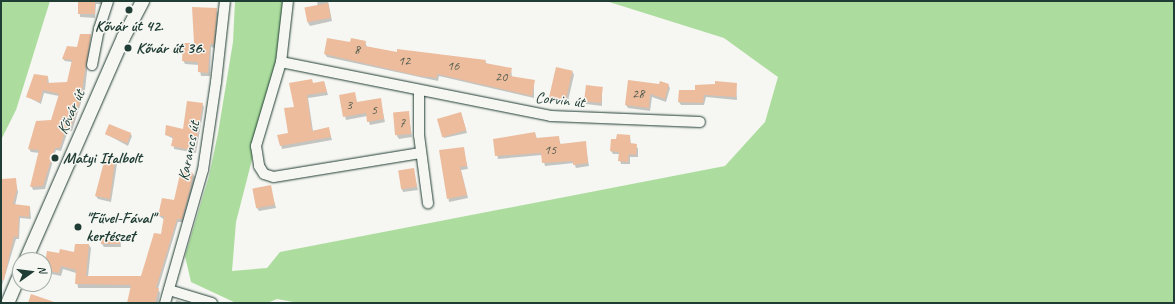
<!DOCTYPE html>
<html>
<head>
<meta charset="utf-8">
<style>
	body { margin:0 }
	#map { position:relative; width:1175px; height:304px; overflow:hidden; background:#f6f6f2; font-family:Caveat,sans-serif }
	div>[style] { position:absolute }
	.green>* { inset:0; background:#acdd9e }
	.shadow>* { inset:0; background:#0003 }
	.building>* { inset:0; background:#ecbc9d; transform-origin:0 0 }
	.roads { filter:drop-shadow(0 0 1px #1f3d34) drop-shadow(0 0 1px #1f3d34) }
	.street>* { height:10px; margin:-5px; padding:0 5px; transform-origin:5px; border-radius:5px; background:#f6f6f2 }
	.secondary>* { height:13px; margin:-6.5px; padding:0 6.5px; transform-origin:6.5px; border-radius:6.5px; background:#f6f6f2 }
	.dots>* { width:11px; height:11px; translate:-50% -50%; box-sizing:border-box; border:2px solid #f6f6f2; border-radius:50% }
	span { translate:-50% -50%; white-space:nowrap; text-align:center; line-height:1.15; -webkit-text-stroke:3px #f6f6f2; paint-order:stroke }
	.number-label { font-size:14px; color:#525d4e }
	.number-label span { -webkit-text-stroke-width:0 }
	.poi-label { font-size:16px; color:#1f3d34; font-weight:700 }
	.left { translate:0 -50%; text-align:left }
	.street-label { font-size:16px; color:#1f3d34 }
	.frame { position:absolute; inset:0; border:2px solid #1f3d34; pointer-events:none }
	.north { position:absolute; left:12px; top:252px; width:40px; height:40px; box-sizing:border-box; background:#f6f6f2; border:1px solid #a0aca6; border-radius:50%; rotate:76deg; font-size:11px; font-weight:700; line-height:16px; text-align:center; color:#1f3d34 }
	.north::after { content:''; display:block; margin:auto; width:14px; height:18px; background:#1f3d34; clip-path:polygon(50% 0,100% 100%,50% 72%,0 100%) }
</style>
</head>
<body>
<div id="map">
	<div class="green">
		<i style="clip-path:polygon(1px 1px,50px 1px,16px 110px,1px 140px)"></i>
		<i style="clip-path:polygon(235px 1px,288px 1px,287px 23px,236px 222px,232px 271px,267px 268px,280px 252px,725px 166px,765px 122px,778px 77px,724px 38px,606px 1px,1174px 1px,1174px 303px,299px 303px,277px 299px,267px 303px,236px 303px,191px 282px,185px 256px,209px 176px,218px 133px,233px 42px)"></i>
	</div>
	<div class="shadow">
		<i style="clip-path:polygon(79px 1px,103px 1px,102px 4px,96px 4px,95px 18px,80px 17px)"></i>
		<i style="clip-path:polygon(317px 1px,328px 1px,332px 21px,310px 26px,308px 23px,318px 7px)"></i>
		<i style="clip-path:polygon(216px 9px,218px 13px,215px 48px,211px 47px,210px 76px,201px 76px,199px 65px,185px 64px,183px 60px)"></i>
		<i style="clip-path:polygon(91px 35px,85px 90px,72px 131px,68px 131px,61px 151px,56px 150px,45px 189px,33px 190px,32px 187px,40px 153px,31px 152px,29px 149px,52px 121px,59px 96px,44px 93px,41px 104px,28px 97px,48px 77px,49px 84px,68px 83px,72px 62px,65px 61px,63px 59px)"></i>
		<i style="clip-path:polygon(365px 42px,367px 47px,398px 53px,485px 61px,487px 64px,511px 69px,512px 77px,534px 81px,534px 98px,439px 76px,438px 81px,327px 57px,325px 54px,351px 43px)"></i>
		<i style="clip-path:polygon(572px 71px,574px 75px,567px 105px,552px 101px,550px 98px)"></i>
		<i style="clip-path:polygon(324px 82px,328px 95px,308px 98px,313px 131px,328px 128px,332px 140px,282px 149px,279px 136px,289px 134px,295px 108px,313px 84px)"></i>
		<i style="clip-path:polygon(736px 84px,737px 100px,706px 97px,704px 105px,681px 105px,679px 102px,696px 91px)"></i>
		<i style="clip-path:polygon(668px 85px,670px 88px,666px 102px,652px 97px,650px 111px,628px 108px,626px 105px)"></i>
		<i style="clip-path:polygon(602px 88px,602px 106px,586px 104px,585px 101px)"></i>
		<i style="clip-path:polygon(354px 93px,357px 103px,380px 99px,385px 122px,370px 125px,367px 116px,346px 120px,340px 96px)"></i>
		<i style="clip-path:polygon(202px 104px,204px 107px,196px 153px,174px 149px,174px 139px,166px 135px,184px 130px)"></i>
		<i style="clip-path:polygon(408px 112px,412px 137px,399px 139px,397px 136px)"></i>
		<i style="clip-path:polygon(461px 113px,467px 133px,444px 138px,443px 135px)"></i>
		<i style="clip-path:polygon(130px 133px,132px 136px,128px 146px,106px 134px)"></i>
		<i style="clip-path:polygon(535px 133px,537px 139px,558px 137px,561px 145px,585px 142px,589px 166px,576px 168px,574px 163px,545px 166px,542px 155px,498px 159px,494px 140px)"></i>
		<i style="clip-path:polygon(630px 136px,631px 145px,638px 148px,638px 157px,630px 157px,630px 164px,621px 164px,619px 154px,613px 154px,611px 151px)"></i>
		<i style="clip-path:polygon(463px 148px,468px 169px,461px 170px,468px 198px,449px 202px,441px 151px)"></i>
		<i style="clip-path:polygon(115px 161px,117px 164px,111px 202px,98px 199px,96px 196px)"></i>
		<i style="clip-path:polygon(413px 169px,418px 190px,403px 192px,402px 189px)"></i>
		<i style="clip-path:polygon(193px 174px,195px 177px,184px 222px,178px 222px,158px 289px,160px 293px,158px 303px,128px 303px,132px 288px,78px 288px,76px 273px,63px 269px,61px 276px,47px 273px,45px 270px,60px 254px,75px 253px,89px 245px,91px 248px,88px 277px,142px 277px,162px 235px,165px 220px,159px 216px,175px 201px)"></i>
		<i style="clip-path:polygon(15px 179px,18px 192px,15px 206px,30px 207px,31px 219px,20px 218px,19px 239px,16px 239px,1px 289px,1px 192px)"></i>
		<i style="clip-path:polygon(270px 186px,276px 208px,259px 211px,257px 208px)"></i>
		<i style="clip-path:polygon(120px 237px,121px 247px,104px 247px,102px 244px)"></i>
		<i style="clip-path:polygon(176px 300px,186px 303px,175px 303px)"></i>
	</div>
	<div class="building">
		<i style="left:78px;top:1px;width:17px;height:13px"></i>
		<i style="left:328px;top:3px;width:15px;height:24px;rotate:79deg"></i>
		<i style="clip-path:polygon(192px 7px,217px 8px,214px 44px,210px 44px,208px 73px,198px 72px,198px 62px,182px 61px,183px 43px,194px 43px)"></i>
		<i style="clip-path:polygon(80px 34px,91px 34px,80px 102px,70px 129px,66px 128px,60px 148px,55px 148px,43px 186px,30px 187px,39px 150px,28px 149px,36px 121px,51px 120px,59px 94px,43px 90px,40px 102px,26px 97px,34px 74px,48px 76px,47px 83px,67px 82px,72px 60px,62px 59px,67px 46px,77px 47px)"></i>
		<i style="clip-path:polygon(327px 38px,350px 42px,351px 38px,366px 41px,365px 46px,397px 52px,397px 49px,486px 60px,485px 63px,512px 68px,510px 76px,535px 80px,532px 96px,437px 74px,437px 78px,419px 76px,324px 54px)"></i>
		<i style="left:556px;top:67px;width:17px;height:32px;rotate:13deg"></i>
		<i style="clip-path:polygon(312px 79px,313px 83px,324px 81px,327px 92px,307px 95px,312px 131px,329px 127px,331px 137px,280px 146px,277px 135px,288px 133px,284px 108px,294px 107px,289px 83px)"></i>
		<i style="clip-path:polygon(628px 80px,659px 84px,660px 81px,669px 84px,665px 99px,650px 94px,649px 108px,625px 105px)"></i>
		<i style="clip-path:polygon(715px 81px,737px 83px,736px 97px,704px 95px,703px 103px,678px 102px,679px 90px,695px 90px,695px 85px,715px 84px)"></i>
		<i style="left:586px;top:85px;width:17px;height:16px;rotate:7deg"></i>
		<i style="clip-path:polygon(355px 92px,357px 102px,381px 98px,384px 119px,367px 122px,366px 113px,343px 117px,339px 95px)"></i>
		<i style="clip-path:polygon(187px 101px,203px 103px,195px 151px,171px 146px,173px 137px,165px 135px,166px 125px,183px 129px)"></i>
		<i style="left:409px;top:111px;width:23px;height:16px;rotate:85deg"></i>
		<i style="left:461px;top:112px;width:19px;height:25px;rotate:74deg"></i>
		<i style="left:109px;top:124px;width:24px;height:11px;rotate:22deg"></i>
		<i style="clip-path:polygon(535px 132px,536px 138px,559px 136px,560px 144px,586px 141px,588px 163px,573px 165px,573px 161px,542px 163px,541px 153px,495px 156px,493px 139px)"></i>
		<i style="clip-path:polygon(617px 134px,630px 135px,630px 143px,637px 144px,636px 155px,629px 154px,628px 162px,618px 161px,619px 152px,610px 151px,611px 139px,616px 139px)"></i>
		<i style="clip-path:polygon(464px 147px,467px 166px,460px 167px,467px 195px,447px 199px,439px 150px)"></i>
		<i style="clip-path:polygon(105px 158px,115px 160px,110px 199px,95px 196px)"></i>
		<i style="left:414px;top:168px;width:19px;height:16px;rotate:81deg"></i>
		<i style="clip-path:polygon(181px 170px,193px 173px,190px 189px,182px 219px,177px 219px,156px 288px,159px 288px,155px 303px,127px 303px,131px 285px,75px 284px,76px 270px,61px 266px,59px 273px,44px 270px,47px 251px,59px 253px,60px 249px,74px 252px,75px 244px,89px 244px,86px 276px,141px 276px,154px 233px,161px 234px,164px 216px,158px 216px,162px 198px,174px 200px)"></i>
		<i style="clip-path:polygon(16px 178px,17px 189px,13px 204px,30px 206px,29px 217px,19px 216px,18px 237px,14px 236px,4px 280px,1px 279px,1px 185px,2px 179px)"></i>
		<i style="left:271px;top:185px;width:20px;height:19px;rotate:79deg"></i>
		<i style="left:101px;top:236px;width:19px;height:8px"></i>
		<i style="clip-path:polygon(31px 294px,54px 302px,54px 303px,28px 303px)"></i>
	</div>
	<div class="roads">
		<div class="street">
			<i style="left:288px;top:1px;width:61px;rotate:96.5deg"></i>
			<i style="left:281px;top:62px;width:88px;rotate:106.6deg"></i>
			<i style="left:256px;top:146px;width:20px;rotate:81deg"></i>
			<i style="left:259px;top:166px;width:9px;rotate:58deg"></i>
			<i style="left:264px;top:174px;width:10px;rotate:17deg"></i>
			<i style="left:274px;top:177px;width:148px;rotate:-9.3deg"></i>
			<i style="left:281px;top:62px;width:275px;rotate:11.3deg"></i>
			<i style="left:551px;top:116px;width:149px;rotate:2.3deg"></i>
			<i style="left:92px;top:65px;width:37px;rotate:-79deg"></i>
			<i style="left:99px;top:29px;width:29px;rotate:-72deg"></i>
			<i style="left:419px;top:92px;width:43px;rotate:90deg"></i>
			<i style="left:419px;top:135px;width:69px;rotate:82.5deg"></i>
			<i style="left:169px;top:290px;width:45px;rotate:16.8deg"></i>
			<i style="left:165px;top:303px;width:138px;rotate:-74.1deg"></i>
			<i style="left:203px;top:170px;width:89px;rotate:-81.6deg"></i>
			<i style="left:216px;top:82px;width:81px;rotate:-83.7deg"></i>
		</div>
		<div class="secondary">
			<i style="left:25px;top:260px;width:244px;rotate:-66.3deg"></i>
			<i style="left:123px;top:37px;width:41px;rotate:-62.2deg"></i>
			<i style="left:7px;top:303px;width:34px;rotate:-67deg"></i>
		</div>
	</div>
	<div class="dots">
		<i style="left:129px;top:10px;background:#1f3d34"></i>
		<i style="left:128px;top:48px;background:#1f3d34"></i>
		<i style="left:55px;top:158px;background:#1f3d34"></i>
		<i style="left:78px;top:227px;background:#1f3d34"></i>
	</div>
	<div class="number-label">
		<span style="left:357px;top:50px">8</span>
		<span style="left:404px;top:61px">12</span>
		<span style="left:453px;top:66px">16</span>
		<span style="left:501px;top:77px">20</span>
		<span style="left:638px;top:94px">28</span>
		<span style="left:349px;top:105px">3</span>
		<span style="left:374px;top:110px">5</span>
		<span style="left:402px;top:123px">7</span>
		<span style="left:550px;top:150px">15</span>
	</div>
	<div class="poi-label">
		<span style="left:129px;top:26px">Kővár út 42.</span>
		<span class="left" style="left:136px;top:48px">Kővár út 36.</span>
		<span class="left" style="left:63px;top:158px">Matyi Italbolt</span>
		<span class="left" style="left:86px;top:227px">"Fűvel-Fával"<br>kertészet</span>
	</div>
	<div class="street-label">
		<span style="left:560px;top:100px;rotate:6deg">Corvin út</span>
		<span style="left:71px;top:112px;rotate:-66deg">Kővár út</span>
		<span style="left:189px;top:151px;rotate:-79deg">Karancs út</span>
	</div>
	<div class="frame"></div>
	<div class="north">N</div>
</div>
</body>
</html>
